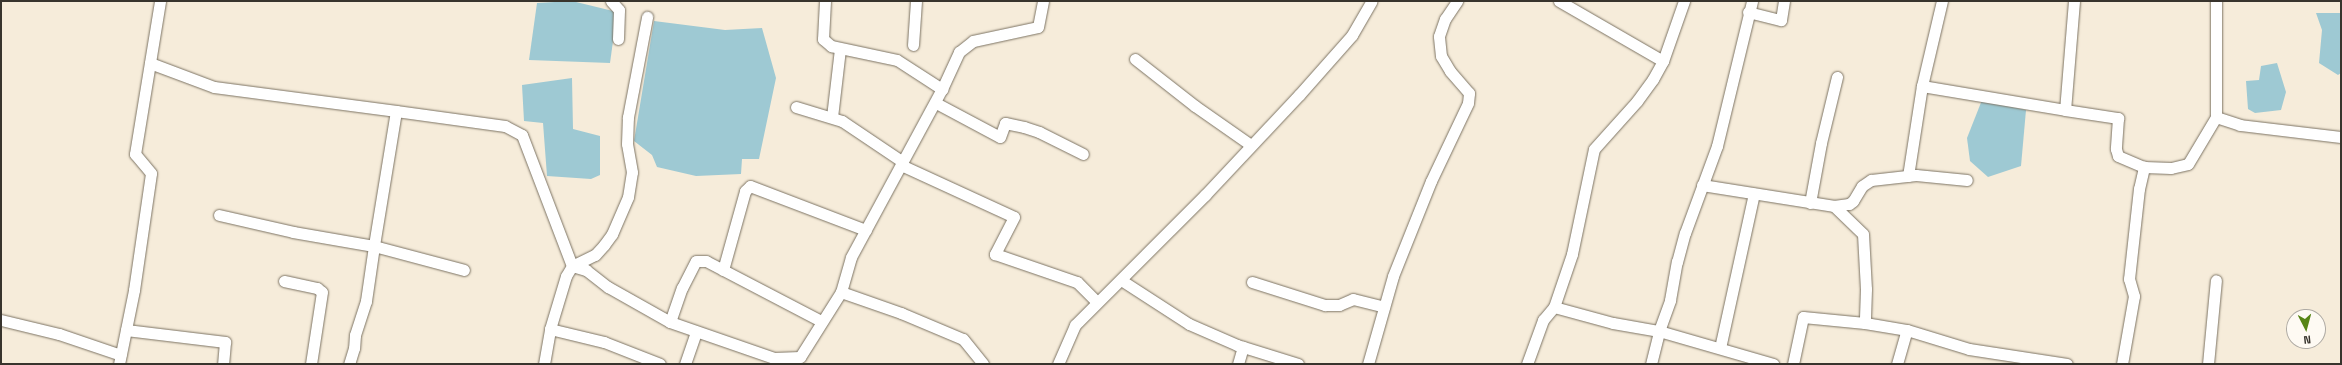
<!DOCTYPE html>
<html>
<head>
<meta charset="utf-8">
<style>
	body { margin:0 }
	#map { position:relative; width:2342px; height:365px; overflow:hidden; background:#f6ecda; font-family:"Space Grotesk",sans-serif }
	div>[style] { position:absolute }
	.water>* { inset:0; background:#9ec9d3 }
	.roads { filter:drop-shadow(0 0 1px #7c7363) drop-shadow(0 0 1px #7c7363) }
	.minor>* { height:11px; margin:-5.5px; padding:0 5.5px; transform-origin:5.5px; border-radius:5.5px; background:#fff }
	span { translate:-50% -50%; white-space:nowrap; text-align:center; line-height:1.15; -webkit-text-stroke:3px #fefaf3; paint-order:stroke }
	.frame { position:absolute; inset:0; border:2px solid #38342d; pointer-events:none }
	.north { position:absolute; left:2286px; top:309px; width:40px; height:40px; box-sizing:border-box; background:#fefaf3; border:1px solid #afaba4; border-radius:50%; rotate:174deg; font-size:11px; font-weight:700; line-height:16px; text-align:center; color:#38342d }
	.north::after { content:''; display:block; margin:auto; width:14px; height:18px; background:#578515; clip-path:polygon(50% 0,100% 100%,50% 72%,0 100%) }
</style>
</head>
<body>
<div id="map">
	<div class="water">
		<i style="clip-path:polygon(572px 1px,617px 12px,610px 63px,529px 60px,537px 3px)"></i>
		<i style="clip-path:polygon(2316px 13px,2341px 13px,2341px 73px,2338px 75px,2319px 63px,2322px 30px)"></i>
		<i style="clip-path:polygon(654px 21px,725px 30px,762px 28px,776px 78px,759px 159px,742px 159px,741px 174px,696px 176px,657px 167px,652px 155px,634px 141px)"></i>
		<i style="clip-path:polygon(2277px 63px,2286px 92px,2281px 110px,2255px 113px,2248px 109px,2246px 81px,2259px 80px,2261px 66px)"></i>
		<i style="clip-path:polygon(572px 78px,573px 129px,600px 136px,600px 175px,591px 179px,547px 176px,543px 123px,524px 121px,522px 85px)"></i>
		<i style="clip-path:polygon(1982px 100px,2026px 110px,2021px 166px,1988px 177px,1970px 161px,1967px 138px)"></i>
	</div>
	<div class="roads">
		<div class="minor">
			<i style="left:611px;top:1px;width:12px;rotate:48deg"></i>
			<i style="left:619px;top:10px;width:29px;rotate:92deg"></i>
			<i style="left:825px;top:1px;width:38px;rotate:93deg"></i>
			<i style="left:823px;top:39px;width:11px;rotate:41deg"></i>
			<i style="left:831px;top:46px;width:67px;rotate:12deg"></i>
			<i style="left:897px;top:60px;width:54px;rotate:32.8deg"></i>
			<i style="left:942px;top:89px;width:41px;rotate:-65.3deg"></i>
			<i style="left:959px;top:52px;width:18px;rotate:-38deg"></i>
			<i style="left:973px;top:41px;width:66px;rotate:-12.2deg"></i>
			<i style="left:1038px;top:27px;width:26px;rotate:-79deg"></i>
			<i style="left:1559px;top:1px;width:120px;rotate:30deg"></i>
			<i style="left:2074px;top:1px;width:109px;rotate:94.7deg"></i>
			<i style="left:2065px;top:110px;width:54px;rotate:8.6deg"></i>
			<i style="left:2118px;top:118px;width:31px;rotate:94deg"></i>
			<i style="left:2116px;top:149px;width:7px;rotate:74deg"></i>
			<i style="left:2118px;top:156px;width:28px;rotate:23deg"></i>
			<i style="left:2144px;top:167px;width:27px;rotate:2deg"></i>
			<i style="left:2171px;top:168px;width:17px;rotate:-13deg"></i>
			<i style="left:2188px;top:164px;width:55px;rotate:-59.2deg"></i>
			<i style="left:2216px;top:1px;width:116px;rotate:90deg"></i>
			<i style="left:2216px;top:117px;width:25px;rotate:18deg"></i>
			<i style="left:2240px;top:125px;width:102px;rotate:6.8deg"></i>
			<i style="left:1748px;top:12px;width:34px;rotate:14deg"></i>
			<i style="left:1781px;top:20px;width:19px;rotate:-81deg"></i>
			<i style="left:913px;top:45px;width:44px;rotate:-86.1deg"></i>
			<i style="left:1135px;top:59px;width:76px;rotate:38.1deg"></i>
			<i style="left:1195px;top:106px;width:68px;rotate:34.9deg"></i>
			<i style="left:150px;top:63px;width:68px;rotate:20.6deg"></i>
			<i style="left:214px;top:87px;width:184px;rotate:7.5deg"></i>
			<i style="left:396px;top:111px;width:137px;rotate:99.3deg"></i>
			<i style="left:374px;top:246px;width:93px;rotate:14.9deg"></i>
			<i style="left:1922px;top:86px;width:145px;rotate:9.5deg"></i>
			<i style="left:936px;top:103px;width:72px;rotate:28deg"></i>
			<i style="left:1000px;top:137px;width:15px;rotate:-70deg"></i>
			<i style="left:1005px;top:123px;width:19px;rotate:12deg"></i>
			<i style="left:1024px;top:127px;width:16px;rotate:18deg"></i>
			<i style="left:1039px;top:132px;width:49px;rotate:26.6deg"></i>
			<i style="left:796px;top:107px;width:48px;rotate:16.9deg"></i>
			<i style="left:842px;top:121px;width:73px;rotate:33.9deg"></i>
			<i style="left:396px;top:111px;width:110px;rotate:7.8deg"></i>
			<i style="left:505px;top:126px;width:19px;rotate:28deg"></i>
			<i style="left:522px;top:135px;width:140px;rotate:69.1deg"></i>
			<i style="left:572px;top:266px;width:25px;rotate:-26deg"></i>
			<i style="left:595px;top:255px;width:13px;rotate:-48deg"></i>
			<i style="left:604px;top:245px;width:14px;rotate:-54deg"></i>
			<i style="left:612px;top:234px;width:40px;rotate:-66.6deg"></i>
			<i style="left:628px;top:197px;width:25px;rotate:-81deg"></i>
			<i style="left:632px;top:172px;width:28px;rotate:-100deg"></i>
			<i style="left:627px;top:144px;width:27px;rotate:-88deg"></i>
			<i style="left:628px;top:117px;width:102px;rotate:-79.2deg"></i>
			<i style="left:832px;top:117px;width:68px;rotate:-83.3deg"></i>
			<i style="left:901px;top:165px;width:124px;rotate:24.7deg"></i>
			<i style="left:1014px;top:217px;width:42px;rotate:117.2deg"></i>
			<i style="left:995px;top:254px;width:87px;rotate:18.9deg"></i>
			<i style="left:1077px;top:282px;width:28px;rotate:45deg"></i>
			<i style="left:1908px;top:176px;width:91px;rotate:-81.2deg"></i>
			<i style="left:1922px;top:86px;width:87px;rotate:-76.8deg"></i>
			<i style="left:1702px;top:185px;width:134px;rotate:9deg"></i>
			<i style="left:1834px;top:206px;width:40px;rotate:44deg"></i>
			<i style="left:1863px;top:234px;width:55px;rotate:86.9deg"></i>
			<i style="left:1866px;top:289px;width:34px;rotate:92deg"></i>
			<i style="left:1865px;top:323px;width:43px;rotate:9.5deg"></i>
			<i style="left:1907px;top:330px;width:65px;rotate:17deg"></i>
			<i style="left:1969px;top:349px;width:99px;rotate:8.7deg"></i>
			<i style="left:1810px;top:203px;width:61px;rotate:-79.6deg"></i>
			<i style="left:1821px;top:143px;width:68px;rotate:-76.4deg"></i>
			<i style="left:1834px;top:206px;width:15px;rotate:-8deg"></i>
			<i style="left:1849px;top:204px;width:5px;rotate:-37deg"></i>
			<i style="left:1853px;top:201px;width:17px;rotate:-59deg"></i>
			<i style="left:1862px;top:186px;width:11px;rotate:-34deg"></i>
			<i style="left:1871px;top:180px;width:45px;rotate:-6.3deg"></i>
			<i style="left:1916px;top:175px;width:51px;rotate:5.6deg"></i>
			<i style="left:219px;top:215px;width:76px;rotate:12.9deg"></i>
			<i style="left:293px;top:232px;width:82px;rotate:9.8deg"></i>
			<i style="left:374px;top:246px;width:56px;rotate:98.3deg"></i>
			<i style="left:366px;top:301px;width:36px;rotate:108deg"></i>
			<i style="left:355px;top:335px;width:13px;rotate:94deg"></i>
			<i style="left:354px;top:348px;width:17px;rotate:107deg"></i>
			<i style="left:723px;top:270px;width:82px;rotate:-74.4deg"></i>
			<i style="left:745px;top:191px;width:7px;rotate:-45deg"></i>
			<i style="left:750px;top:186px;width:124px;rotate:20.8deg"></i>
			<i style="left:1121px;top:280px;width:81px;rotate:32.9deg"></i>
			<i style="left:1189px;top:324px;width:52px;rotate:23.6deg"></i>
			<i style="left:1237px;top:345px;width:64px;rotate:17.3deg"></i>
			<i style="left:284px;top:281px;width:34px;rotate:12deg"></i>
			<i style="left:317px;top:288px;width:6px;rotate:39deg"></i>
			<i style="left:322px;top:292px;width:73px;rotate:98.7deg"></i>
			<i style="left:1252px;top:282px;width:77px;rotate:17.5deg"></i>
			<i style="left:1325px;top:305px;width:14px"></i>
			<i style="left:1339px;top:305px;width:15px;rotate:-23deg"></i>
			<i style="left:1353px;top:299px;width:32px;rotate:14deg"></i>
			<i style="left:841px;top:292px;width:36px;rotate:-74deg"></i>
			<i style="left:851px;top:257px;width:191px;rotate:-61.6deg"></i>
			<i style="left:1554px;top:307px;width:61px;rotate:15.2deg"></i>
			<i style="left:1613px;top:323px;width:47px;rotate:9.9deg"></i>
			<i style="left:1659px;top:331px;width:119px;rotate:16.1deg"></i>
			<i style="left:1px;top:320px;width:60px;rotate:13.6deg"></i>
			<i style="left:59px;top:334px;width:65px;rotate:18.7deg"></i>
			<i style="left:670px;top:322px;width:36px;rotate:-71deg"></i>
			<i style="left:682px;top:288px;width:30px;rotate:-63deg"></i>
			<i style="left:696px;top:261px;width:10px"></i>
			<i style="left:706px;top:261px;width:130px;rotate:27.6deg"></i>
			<i style="left:550px;top:329px;width:56px;rotate:13.5deg"></i>
			<i style="left:604px;top:342px;width:60px;rotate:21.4deg"></i>
			<i style="left:126px;top:330px;width:100px;rotate:6.9deg"></i>
			<i style="left:225px;top:342px;width:22px;rotate:95deg"></i>
			<i style="left:1720px;top:348px;width:158px;rotate:-77.6deg"></i>
			<i style="left:119px;top:364px;width:76px;rotate:-78.5deg"></i>
			<i style="left:134px;top:290px;width:118px;rotate:-81.7deg"></i>
			<i style="left:151px;top:173px;width:25px;rotate:-130deg"></i>
			<i style="left:135px;top:154px;width:155px;rotate:-80.7deg"></i>
			<i style="left:544px;top:364px;width:36px;rotate:-80deg"></i>
			<i style="left:550px;top:329px;width:55px;rotate:-73.2deg"></i>
			<i style="left:566px;top:276px;width:12px;rotate:-59deg"></i>
			<i style="left:572px;top:266px;width:15px;rotate:16deg"></i>
			<i style="left:586px;top:270px;width:28px;rotate:38deg"></i>
			<i style="left:608px;top:287px;width:71px;rotate:29.4deg"></i>
			<i style="left:670px;top:322px;width:110px;rotate:19.1deg"></i>
			<i style="left:774px;top:358px;width:26px;rotate:-2deg"></i>
			<i style="left:800px;top:357px;width:77px;rotate:-57.8deg"></i>
			<i style="left:841px;top:292px;width:64px;rotate:19.3deg"></i>
			<i style="left:901px;top:313px;width:67px;rotate:22.8deg"></i>
			<i style="left:963px;top:339px;width:32px;rotate:51deg"></i>
			<i style="left:685px;top:364px;width:34px;rotate:-71deg"></i>
			<i style="left:1058px;top:364px;width:43px;rotate:-66.4deg"></i>
			<i style="left:1075px;top:325px;width:184px;rotate:-45deg"></i>
			<i style="left:1205px;top:195px;width:137px;rotate:-46.8deg"></i>
			<i style="left:1299px;top:95px;width:80px;rotate:-48.5deg"></i>
			<i style="left:1352px;top:35px;width:39px;rotate:-60deg"></i>
			<i style="left:1238px;top:364px;width:18px;rotate:-74deg"></i>
			<i style="left:1368px;top:364px;width:91px;rotate:-74.1deg"></i>
			<i style="left:1393px;top:276px;width:102px;rotate:-68.2deg"></i>
			<i style="left:1431px;top:181px;width:86px;rotate:-64.6deg"></i>
			<i style="left:1468px;top:103px;width:10px;rotate:-84deg"></i>
			<i style="left:1469px;top:93px;width:29px;rotate:-131deg"></i>
			<i style="left:1450px;top:71px;width:17px;rotate:-121deg"></i>
			<i style="left:1441px;top:56px;width:20px;rotate:-96deg"></i>
			<i style="left:1439px;top:36px;width:18px;rotate:-71deg"></i>
			<i style="left:1445px;top:19px;width:22px;rotate:-56deg"></i>
			<i style="left:1527px;top:364px;width:47px;rotate:-70deg"></i>
			<i style="left:1543px;top:320px;width:17px;rotate:-50deg"></i>
			<i style="left:1554px;top:307px;width:56px;rotate:-71.2deg"></i>
			<i style="left:1572px;top:254px;width:107px;rotate:-78.2deg"></i>
			<i style="left:1594px;top:149px;width:64px;rotate:-48.1deg"></i>
			<i style="left:1637px;top:101px;width:27px;rotate:-54deg"></i>
			<i style="left:1653px;top:79px;width:21px;rotate:-61deg"></i>
			<i style="left:1663px;top:61px;width:64px;rotate:-70.7deg"></i>
			<i style="left:1651px;top:364px;width:34px;rotate:-76deg"></i>
			<i style="left:1659px;top:331px;width:33px;rotate:-70deg"></i>
			<i style="left:1670px;top:300px;width:39px;rotate:-80deg"></i>
			<i style="left:1677px;top:262px;width:30px;rotate:-75deg"></i>
			<i style="left:1685px;top:233px;width:93px;rotate:-69.8deg"></i>
			<i style="left:1717px;top:146px;width:149px;rotate:-76.4deg"></i>
			<i style="left:1793px;top:364px;width:48px;rotate:-78deg"></i>
			<i style="left:1803px;top:317px;width:62px;rotate:5.5deg"></i>
			<i style="left:1897px;top:364px;width:35px;rotate:-74deg"></i>
			<i style="left:2122px;top:364px;width:69px;rotate:-80deg"></i>
			<i style="left:2134px;top:296px;width:18px;rotate:-106deg"></i>
			<i style="left:2129px;top:279px;width:91px;rotate:-83.7deg"></i>
			<i style="left:2139px;top:189px;width:23px;rotate:-77deg"></i>
			<i style="left:2208px;top:364px;width:84px;rotate:-84.6deg"></i>
		</div>
	</div>
	<div class="frame"></div>
	<div class="north">N</div>
</div>
</body>
</html>
